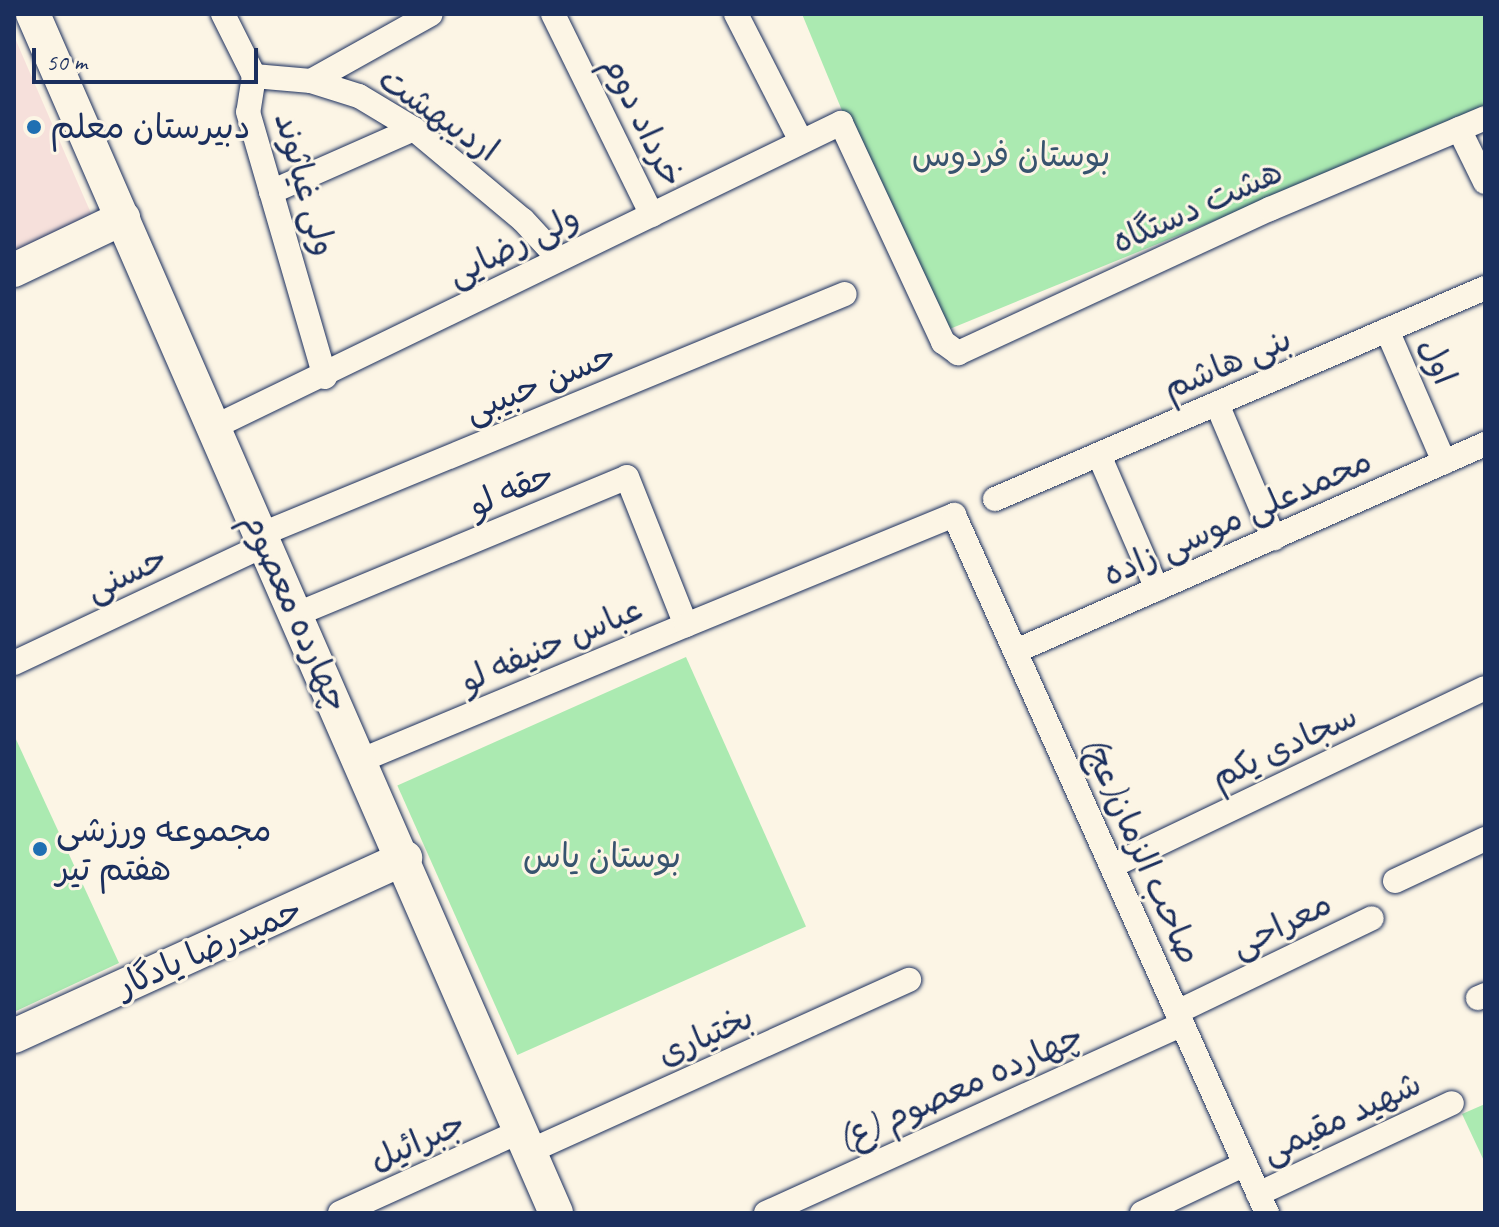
<!DOCTYPE html>
<html>
<head>
<meta charset="utf-8">
<style>
	body { margin:0 }
	#map { position:relative; width:1499px; height:1227px; overflow:hidden; background:#fcf5e5; font-family:Caveat,"Playpen Sans Arabic",sans-serif }
	div>[style] { position:absolute }
	.built>* { inset:0; background:#f6e0db }
	.green>* { inset:0; background:#abeab1; transform-origin:0 0 }
	.roads { filter:drop-shadow(0 0 2px #1b2f5e) drop-shadow(0 0 2px #1b2f5e) }
	.street>* { height:24px; margin:-12px; padding:0 12px; transform-origin:12px; border-radius:12px; background:#fcf5e5 }
	.secondary>* { height:34px; margin:-17px; padding:0 17px; transform-origin:17px; border-radius:17px; background:#fcf5e5 }
	.dots>* { width:22px; height:22px; translate:-50% -50%; box-sizing:border-box; border:4px solid #fcf5e5; border-radius:50% }
	span { translate:-50% -50%; white-space:nowrap; text-align:center; line-height:1.15; -webkit-text-stroke:6px #fcf5e5; paint-order:stroke }
	.street-label { font-size:34px; color:#1b2f5e }
	.poi-label { font-size:34px; color:#1b2f5e }
	.left { translate:0 -50%; text-align:left }
	.park-label { font-size:34px; color:#38546f }
	.frame { position:absolute; inset:0; border:16px solid #1b2f5e; pointer-events:none }
	.scale { position:absolute; left:32px; top:48px; width:226px; height:36px; box-sizing:border-box; border:4px solid #1b2f5e; border-top:0; padding-left:10px; font-size:24px; line-height:28px; white-space:nowrap; color:#1b2f5e; -webkit-text-stroke:6px #fcf5e5; paint-order:stroke }
</style>
</head>
<body>
<div id="map">
	<div class="built">
		<i style="clip-path:polygon(14px 36px,93px 218px,14px 255px)"></i>
	</div>
	<div class="green">
		<i style="clip-path:polygon(802px 14px,1485px 14px,1485px 110px,935px 335px)"></i>
		<i style="left:686px;top:657px;width:295px;height:316px;rotate:66deg"></i>
		<i style="clip-path:polygon(14px 735px,119px 963px,14px 1012px)"></i>
		<i style="clip-path:polygon(1485px 1104px,1485px 1163px,1462px 1114px)"></i>
	</div>
	<div class="roads">
		<div class="street">
			<i style="left:223px;top:14px;width:69px;rotate:63.4deg"></i>
			<i style="left:254px;top:76px;width:36px;rotate:99deg"></i>
			<i style="left:248px;top:112px;width:276px;rotate:73.8deg"></i>
			<i style="left:553px;top:14px;width:224px;rotate:63.8deg"></i>
			<i style="left:736px;top:14px;width:143px;rotate:62.9deg"></i>
			<i style="left:254px;top:76px;width:57px;rotate:5deg"></i>
			<i style="left:311px;top:81px;width:50px;rotate:17.4deg"></i>
			<i style="left:359px;top:96px;width:64px;rotate:31deg"></i>
			<i style="left:414px;top:129px;width:142px;rotate:39.9deg"></i>
			<i style="left:523px;top:220px;width:53px;rotate:47.3deg"></i>
			<i style="left:311px;top:81px;width:137px;rotate:-29.2deg"></i>
			<i style="left:1459px;top:129px;width:59px;rotate:63.9deg"></i>
			<i style="left:271px;top:192px;width:156px;rotate:-23.8deg"></i>
			<i style="left:1387px;top:330px;width:144px;rotate:66.6deg"></i>
			<i style="left:1217px;top:404px;width:146px;rotate:67deg"></i>
			<i style="left:214px;top:427px;width:697px;rotate:-25.87deg"></i>
			<i style="left:841px;top:123px;width:242px;rotate:65deg"></i>
			<i style="left:943px;top:342px;width:19px;rotate:36deg"></i>
			<i style="left:958px;top:353px;width:344px;rotate:-24.8deg"></i>
			<i style="left:1270px;top:209px;width:233px;rotate:-22.9deg"></i>
			<i style="left:1099px;top:455px;width:146px;rotate:66.6deg"></i>
			<i style="left:995px;top:499px;width:533px;rotate:-23.3deg"></i>
			<i style="left:262px;top:534px;width:630px;rotate:-22.38deg"></i>
			<i style="left:297px;top:614px;width:357px;rotate:-22.5deg"></i>
			<i style="left:627px;top:477px;width:159px;rotate:68.3deg"></i>
			<i style="left:686px;top:625px;width:351px;rotate:157.4deg"></i>
			<i style="left:686px;top:625px;width:290px;rotate:-22.3deg"></i>
			<i style="left:954px;top:515px;width:765px;rotate:65.85deg"></i>
			<i style="left:1016px;top:651px;width:513px;rotate:-23.81deg"></i>
			<i style="left:14px;top:663px;width:280px;rotate:-25.2deg"></i>
			<i style="left:1112px;top:866px;width:413px;rotate:-25.5deg"></i>
			<i style="left:1395px;top:881px;width:99px;rotate:-25deg"></i>
			<i style="left:1478px;top:998px;width:8px;rotate:-23deg"></i>
			<i style="left:1177px;top:1012px;width:216px;rotate:-25.7deg"></i>
			<i style="left:530px;top:1151px;width:416px;rotate:-24.3deg"></i>
			<i style="left:1258px;top:1194px;width:214px;rotate:-25.1deg"></i>
			<i style="left:340px;top:1213px;width:199px;rotate:-24.4deg"></i>
			<i style="left:766px;top:1213px;width:457px;rotate:-24.4deg"></i>
			<i style="left:1142px;top:1213px;width:114px;rotate:-25.4deg"></i>
		</div>
		<div class="secondary">
			<i style="left:33px;top:14px;width:1308px;rotate:66.43deg"></i>
			<i style="left:14px;top:270px;width:121px;rotate:-25.5deg"></i>
			<i style="left:14px;top:1036px;width:430px;rotate:-24.5deg"></i>
		</div>
	</div>
	<div class="dots">
		<i style="left:34px;top:127px;background:#1f6fb2"></i>
		<i style="left:40px;top:849px;background:#1f6fb2"></i>
	</div>
	<div class="street-label">
		<span style="left:439px;top:114px;rotate:35deg">اردیبهشت</span>
		<span style="left:644px;top:121px;rotate:64deg">خرداد دوم</span>
		<span style="left:306px;top:184px;rotate:74deg">ولی غیاثوند</span>
		<span style="left:1197px;top:206px;rotate:-24deg">هشت دستگاه</span>
		<span style="left:513px;top:245px;rotate:-26deg">ولی رضایی</span>
		<span style="left:1438px;top:361px;rotate:67deg">اول</span>
		<span style="left:1227px;top:363px;rotate:-23deg">بنی هاشم</span>
		<span style="left:540px;top:382px;rotate:-22deg">حسن حبیبی</span>
		<span style="left:511px;top:489px;rotate:-23deg">حقه لو</span>
		<span style="left:1237px;top:517px;rotate:-24deg">محمدعلی موسی زاده</span>
		<span style="left:126px;top:573px;rotate:-25deg">حسنی</span>
		<span style="left:296px;top:612px;rotate:66deg">چهارده معصوم</span>
		<span style="left:551px;top:644px;rotate:-23deg">عباس حنیفه لو</span>
		<span style="left:1284px;top:746px;rotate:-25deg">سجادی یکم</span>
		<span style="left:1142px;top:850px;rotate:66deg">صاحب الزمان(عج)</span>
		<span style="left:1281px;top:924px;rotate:-26deg">معراحی</span>
		<span style="left:209px;top:947px;rotate:-24deg">حمیدرضا یادگار</span>
		<span style="left:705px;top:1035px;rotate:-24deg">بختیاری</span>
		<span style="left:960px;top:1087px;rotate:-24deg">چهارده معصوم (ع)</span>
		<span style="left:1341px;top:1117px;rotate:-25deg">شهید مقیمی</span>
		<span style="left:417px;top:1141px;rotate:-24deg">جبرائیل</span>
	</div>
	<div class="poi-label">
		<span class="left" style="left:50px;top:127px">دبیرستان معلم</span>
		<span class="left" style="left:56px;top:849px">مجموعه ورزشی<br>هفتم تیر</span>
	</div>
	<div class="park-label">
		<span style="left:1011px;top:155px">بوستان فردوس</span>
		<span style="left:602px;top:856px">بوستان یاس</span>
	</div>
	<div class="frame"></div>
	<div class="scale">50 m</div>
</div>
</body>
</html>
